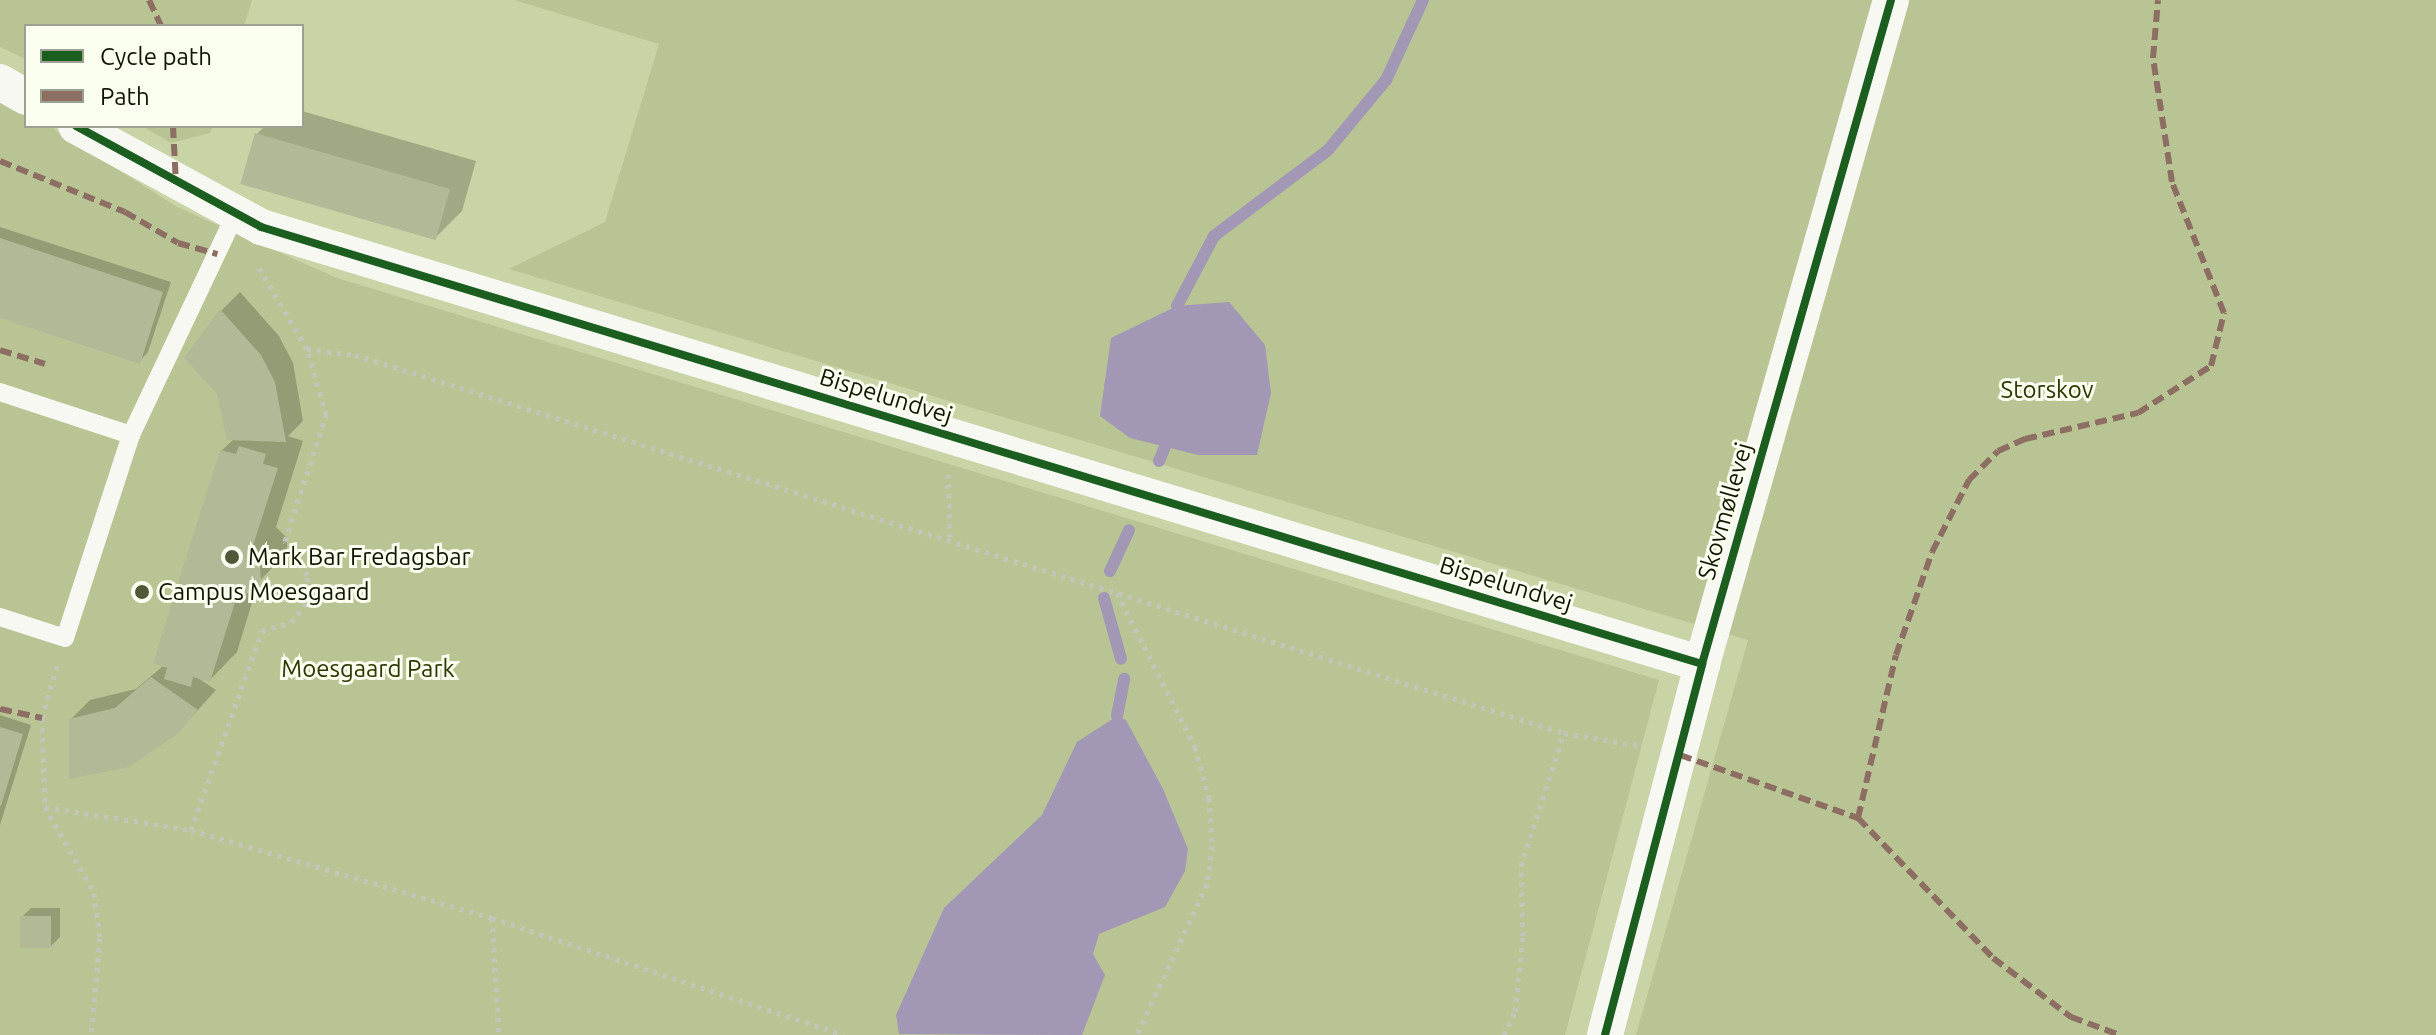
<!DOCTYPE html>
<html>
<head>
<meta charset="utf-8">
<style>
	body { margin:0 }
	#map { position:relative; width:2436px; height:1035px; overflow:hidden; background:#c8d3a6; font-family:Ubuntu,sans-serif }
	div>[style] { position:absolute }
	.green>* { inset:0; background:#b9c494 }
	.water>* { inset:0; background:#a297b4 }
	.shadow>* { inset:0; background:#0003 }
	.stream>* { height:12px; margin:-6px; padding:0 6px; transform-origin:6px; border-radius:6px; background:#a297b4 }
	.building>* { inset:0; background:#b1b996; transform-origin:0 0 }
	.path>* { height:5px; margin-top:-2.5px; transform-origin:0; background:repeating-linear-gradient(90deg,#c3c5b9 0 4px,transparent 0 10px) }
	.service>* { height:18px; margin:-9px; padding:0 9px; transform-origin:9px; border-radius:9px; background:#f7f8f2 }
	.minor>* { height:36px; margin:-18px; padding:0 18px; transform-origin:18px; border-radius:18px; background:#f7f8f2 }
	.quiet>* { height:6px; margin-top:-3px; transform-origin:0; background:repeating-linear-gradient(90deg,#8d6e63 0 12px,transparent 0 18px) }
	.cycleway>* { height:8px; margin:-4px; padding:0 4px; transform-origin:4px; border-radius:4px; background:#1b5e20 }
	.dots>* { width:22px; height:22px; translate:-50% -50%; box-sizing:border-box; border:4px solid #fbffef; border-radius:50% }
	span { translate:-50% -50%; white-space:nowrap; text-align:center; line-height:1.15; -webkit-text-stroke:6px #fbffef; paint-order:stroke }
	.park-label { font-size:24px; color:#2e3701 }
	.street-label { font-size:24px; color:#111500 }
	.poi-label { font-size:24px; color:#111500 }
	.left { translate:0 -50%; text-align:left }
	.legend { position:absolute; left:24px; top:24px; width:280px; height:104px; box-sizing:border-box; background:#fbffef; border:2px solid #9da18f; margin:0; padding:10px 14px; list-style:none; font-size:24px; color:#111500 }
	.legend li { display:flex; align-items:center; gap:16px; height:40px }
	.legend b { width:40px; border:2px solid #9da18f }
</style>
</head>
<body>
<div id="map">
	<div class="green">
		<i style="clip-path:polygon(0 0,252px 0,244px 26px,26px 26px,26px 59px,0 47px)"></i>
		<i style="clip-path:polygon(514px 0,2436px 0,2436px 1035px,1636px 1035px,1748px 640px,509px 269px,605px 222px,659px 44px)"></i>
		<i style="clip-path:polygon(0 99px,26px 113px,26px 126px,49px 126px,177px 207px,337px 278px,1659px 680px,1565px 1035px,0 1035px)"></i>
		<i style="clip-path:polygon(142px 126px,213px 126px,210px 133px,171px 143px)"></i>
	</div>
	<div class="water">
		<i style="clip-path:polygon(1229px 302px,1265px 345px,1271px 393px,1257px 455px,1198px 455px,1130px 438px,1100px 416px,1111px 338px,1177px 306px)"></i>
		<i style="clip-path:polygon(1117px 716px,1126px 720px,1163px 789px,1188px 849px,1185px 871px,1165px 907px,1099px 934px,1093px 954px,1105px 975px,1082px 1035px,899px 1034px,896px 1015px,944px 908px,1042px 815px,1077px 742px)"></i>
	</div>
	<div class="shadow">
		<i style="clip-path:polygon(302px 111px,476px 161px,462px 211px,435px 238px,243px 183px,257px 134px,265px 126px,302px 126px)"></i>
		<i style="clip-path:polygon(0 227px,171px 282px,148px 352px,139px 362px,0 316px)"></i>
		<i style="clip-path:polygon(240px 292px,279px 336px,293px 363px,303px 421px,288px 436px,303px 441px,276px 527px,287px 538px,287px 552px,258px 583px,237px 652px,210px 680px,195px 676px,216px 690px,178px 732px,71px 719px,90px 700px,136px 689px,164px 665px,221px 451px,234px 439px,221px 311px)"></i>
		<i style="clip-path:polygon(0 715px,31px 725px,0 825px)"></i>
		<i style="clip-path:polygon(31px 908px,60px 908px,60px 937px,51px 946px,22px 917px)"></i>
	</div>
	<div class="stream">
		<i style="left:1177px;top:306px;width:79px;rotate:-62.1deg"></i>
		<i style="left:1214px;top:236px;width:143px;rotate:-37deg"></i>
		<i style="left:1328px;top:150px;width:91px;rotate:-50.4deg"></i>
		<i style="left:1386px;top:80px;width:88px;rotate:-65.2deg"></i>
		<i style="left:1159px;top:461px;width:15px;rotate:-67deg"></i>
		<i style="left:1110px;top:571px;width:45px;rotate:-65.1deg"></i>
		<i style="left:1104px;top:598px;width:63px;rotate:74.4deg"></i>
		<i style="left:1117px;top:716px;width:38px;rotate:-79deg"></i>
	</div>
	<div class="building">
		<i style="left:255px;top:133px;width:203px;height:53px;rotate:16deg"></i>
		<i style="clip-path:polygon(0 238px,163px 292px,140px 364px,0 318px)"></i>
		<i style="clip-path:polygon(220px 309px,261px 355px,275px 382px,286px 442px,227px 440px,217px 394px,184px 358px)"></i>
		<i style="clip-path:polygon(239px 446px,266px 454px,263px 464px,278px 468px,250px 555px,260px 566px,261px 581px,252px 592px,237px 596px,210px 682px,193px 677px,191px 687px,164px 679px,167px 668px,153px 663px,220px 450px,236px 454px)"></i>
		<i style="clip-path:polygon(151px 677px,198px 710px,179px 733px,129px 767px,69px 779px,69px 719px,115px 708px)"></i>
		<i style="clip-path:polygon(0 727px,23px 734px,1px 806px,0 806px)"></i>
		<i style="left:20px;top:916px;width:31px;height:32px"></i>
	</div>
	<div class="path">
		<i style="left:259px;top:268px;width:94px;rotate:59.3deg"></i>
		<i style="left:307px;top:349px;width:48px;rotate:7.1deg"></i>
		<i style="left:355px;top:355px;width:1267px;rotate:17.36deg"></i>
		<i style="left:1564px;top:733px;width:77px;rotate:9.7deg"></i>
		<i style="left:948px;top:474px;width:63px;rotate:88.2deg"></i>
		<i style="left:1117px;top:593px;width:173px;rotate:63.1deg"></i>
		<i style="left:1195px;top:747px;width:53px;rotate:74.6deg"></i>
		<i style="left:1209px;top:798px;width:48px;rotate:86.4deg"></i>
		<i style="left:1212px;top:846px;width:38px;rotate:97deg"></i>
		<i style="left:1207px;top:884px;width:166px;rotate:114.9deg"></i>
		<i style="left:57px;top:666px;width:54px;rotate:106.1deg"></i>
		<i style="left:42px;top:718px;width:89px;rotate:88.1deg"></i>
		<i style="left:45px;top:807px;width:99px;rotate:60.3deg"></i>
		<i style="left:94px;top:893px;width:45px;rotate:82.4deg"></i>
		<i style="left:100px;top:938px;width:97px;rotate:95.3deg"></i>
		<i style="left:45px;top:807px;width:148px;rotate:9deg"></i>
		<i style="left:191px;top:830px;width:314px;rotate:16.3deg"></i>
		<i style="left:492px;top:918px;width:117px;rotate:86.6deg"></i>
		<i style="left:191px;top:830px;width:211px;rotate:-70.4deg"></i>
		<i style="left:262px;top:631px;width:30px;rotate:-17deg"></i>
		<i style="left:291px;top:622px;width:27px;rotate:-51deg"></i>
		<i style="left:308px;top:601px;width:26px;rotate:-90deg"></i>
		<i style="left:308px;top:575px;width:41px;rotate:-124.1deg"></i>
		<i style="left:285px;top:541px;width:133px;rotate:-72deg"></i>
		<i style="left:326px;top:415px;width:69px;rotate:-106.1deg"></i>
		<i style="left:492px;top:918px;width:371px;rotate:18.4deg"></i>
		<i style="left:1504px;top:1035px;width:26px;rotate:-65deg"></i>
		<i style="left:1515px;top:1011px;width:75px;rotate:-83.9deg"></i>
		<i style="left:1523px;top:936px;width:70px;rotate:-91.6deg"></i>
		<i style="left:1521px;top:866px;width:140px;rotate:-72.1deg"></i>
	</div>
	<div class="service">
		<i style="left:0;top:392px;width:138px;rotate:18.2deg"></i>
		<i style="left:131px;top:435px;width:213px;rotate:108deg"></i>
		<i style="left:65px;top:638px;width:68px;rotate:-162.1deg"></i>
		<i style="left:131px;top:435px;width:243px;rotate:-64.7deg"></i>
	</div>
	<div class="minor">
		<i style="left:0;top:82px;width:30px;rotate:30deg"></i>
		<i style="left:76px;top:126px;width:211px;rotate:28.6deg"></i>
		<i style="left:261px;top:227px;width:1506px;rotate:16.87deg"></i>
		<i style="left:1605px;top:1035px;width:383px;rotate:-75.3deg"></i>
		<i style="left:1702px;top:664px;width:690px;rotate:-74.11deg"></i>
	</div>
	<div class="quiet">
		<i style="left:149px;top:0;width:29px;rotate:65deg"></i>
		<i style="left:173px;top:126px;width:58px;rotate:87deg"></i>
		<i style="left:0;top:161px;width:135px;rotate:22.2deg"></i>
		<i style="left:125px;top:212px;width:61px;rotate:30.3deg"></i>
		<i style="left:178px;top:243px;width:41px;rotate:15.8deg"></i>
		<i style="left:0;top:350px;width:47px;rotate:17.3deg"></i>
		<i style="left:0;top:709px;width:43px;rotate:12.1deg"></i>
		<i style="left:1680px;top:755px;width:189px;rotate:19.5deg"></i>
		<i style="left:1858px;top:818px;width:194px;rotate:46deg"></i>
		<i style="left:1993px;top:958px;width:98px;rotate:37.1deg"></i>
		<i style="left:2071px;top:1017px;width:52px;rotate:20.2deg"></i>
		<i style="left:1858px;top:818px;width:167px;rotate:-76.9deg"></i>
		<i style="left:1896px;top:655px;width:109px;rotate:-70.7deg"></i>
		<i style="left:1932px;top:552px;width:81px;rotate:-62.8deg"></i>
		<i style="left:1969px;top:480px;width:41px;rotate:-45deg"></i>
		<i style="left:1998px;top:451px;width:30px;rotate:-24deg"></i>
		<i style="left:2025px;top:439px;width:116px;rotate:-13deg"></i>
		<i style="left:2138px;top:413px;width:87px;rotate:-32.8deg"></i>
		<i style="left:2211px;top:366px;width:55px;rotate:-76.2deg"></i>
		<i style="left:2224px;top:313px;width:141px;rotate:-111.7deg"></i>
		<i style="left:2172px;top:182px;width:125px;rotate:-98.7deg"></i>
		<i style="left:2153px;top:58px;width:58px;rotate:-85.1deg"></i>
	</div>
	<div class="cycleway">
		<i style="left:76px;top:126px;width:211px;rotate:28.6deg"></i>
		<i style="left:261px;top:227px;width:1506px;rotate:16.87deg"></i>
		<i style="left:1605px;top:1035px;width:383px;rotate:-75.3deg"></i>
		<i style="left:1702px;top:664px;width:690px;rotate:-74.11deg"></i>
	</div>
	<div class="dots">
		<i style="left:232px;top:557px;background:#51583a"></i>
		<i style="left:142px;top:592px;background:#51583a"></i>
	</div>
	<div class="park-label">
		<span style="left:2047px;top:390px">Storskov</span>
		<span style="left:368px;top:669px">Moesgaard Park</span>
	</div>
	<div class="street-label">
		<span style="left:886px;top:396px;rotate:17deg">Bispelundvej</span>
		<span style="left:1725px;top:511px;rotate:-74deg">Skovmøllevej</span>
		<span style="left:1506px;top:584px;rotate:17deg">Bispelundvej</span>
	</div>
	<div class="poi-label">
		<span class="left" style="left:248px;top:557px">Mark Bar Fredagsbar</span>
		<span class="left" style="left:158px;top:592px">Campus Moesgaard</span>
	</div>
	<ul class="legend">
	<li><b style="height:10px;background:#1b5e20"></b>Cycle path</li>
	<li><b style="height:10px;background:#8d6e63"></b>Path</li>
	</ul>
</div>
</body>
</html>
